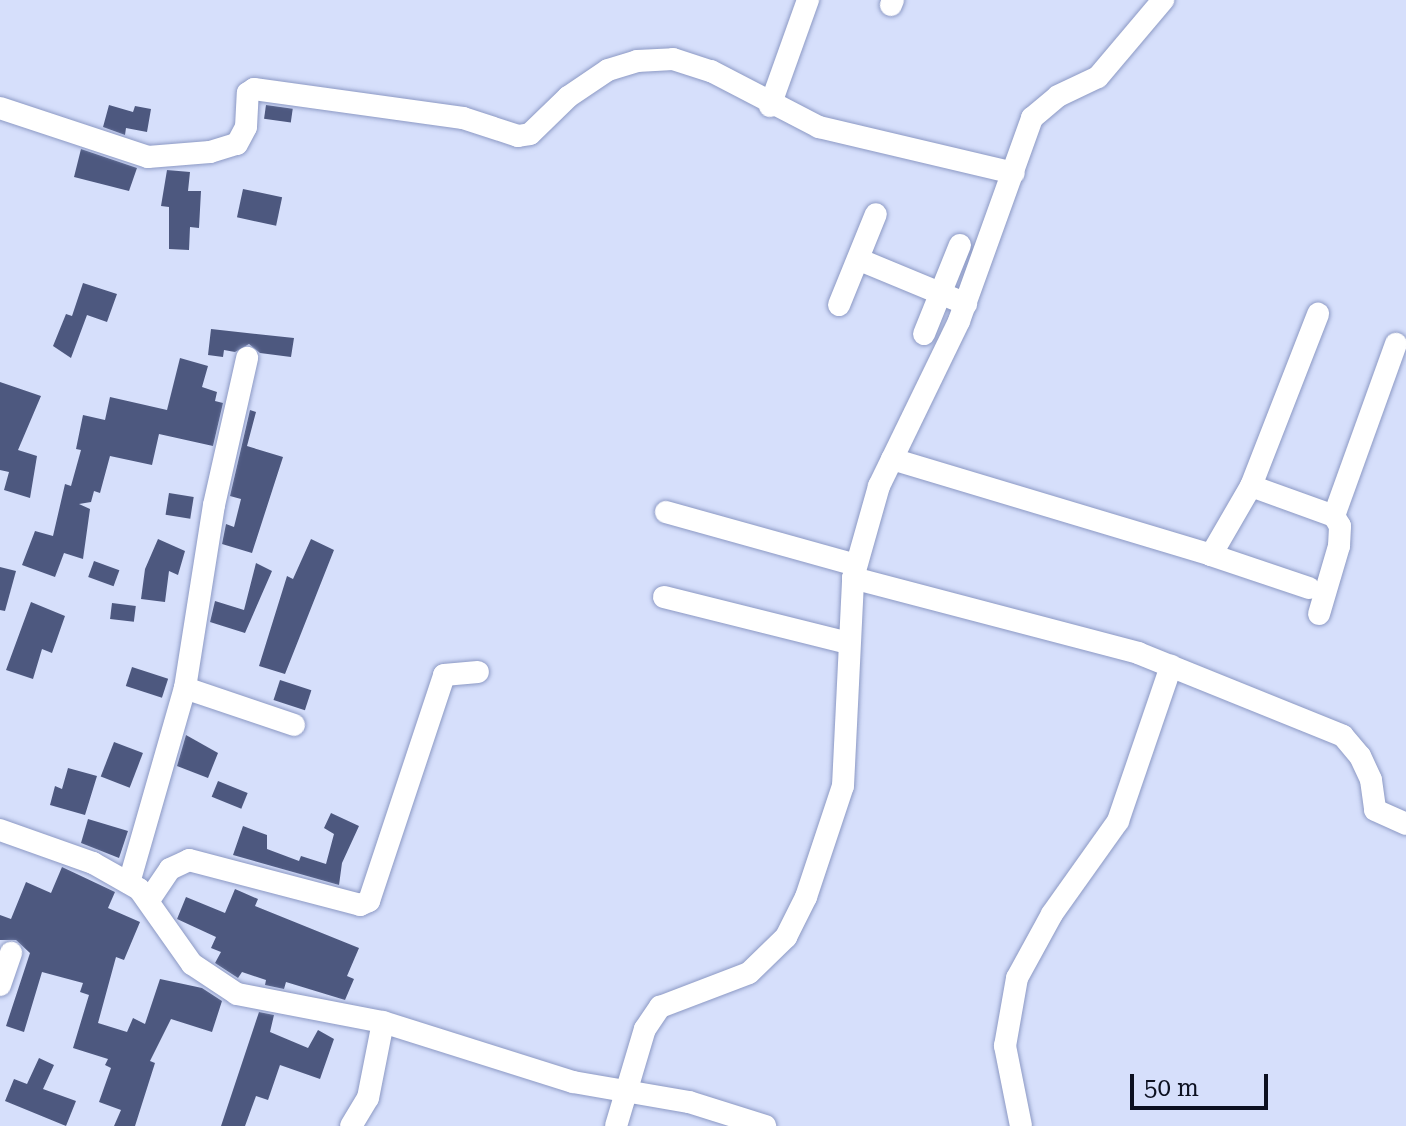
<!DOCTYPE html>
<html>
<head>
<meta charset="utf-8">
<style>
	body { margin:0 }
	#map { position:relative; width:1406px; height:1126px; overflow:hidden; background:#d6dffb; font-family:"Roboto Serif",serif }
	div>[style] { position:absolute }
	.building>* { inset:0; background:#4d587f; transform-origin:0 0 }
	.roads { filter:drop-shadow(0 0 2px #8c99c4) drop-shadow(0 0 2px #8c99c4) }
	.minor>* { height:22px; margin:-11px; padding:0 11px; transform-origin:11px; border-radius:11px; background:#fff }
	span { translate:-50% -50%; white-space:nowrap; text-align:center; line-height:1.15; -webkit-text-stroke:8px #d6dffb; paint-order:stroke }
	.scale { position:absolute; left:1130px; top:1074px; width:138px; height:36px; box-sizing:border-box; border:4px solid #0c1020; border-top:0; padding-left:10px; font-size:24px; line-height:28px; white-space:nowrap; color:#0c1020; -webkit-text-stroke:6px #d6dffb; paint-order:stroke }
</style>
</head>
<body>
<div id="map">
	<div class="building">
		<i style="clip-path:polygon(109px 105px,133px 112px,135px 106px,151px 109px,147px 132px,126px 128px,125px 135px,103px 127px)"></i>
		<i style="left:266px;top:105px;width:27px;height:14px;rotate:8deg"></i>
		<i style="clip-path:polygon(81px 149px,137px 168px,129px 191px,74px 177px)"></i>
		<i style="clip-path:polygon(167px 170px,190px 172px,188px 191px,201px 191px,199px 228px,190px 227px,189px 250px,169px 249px,169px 207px,161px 206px)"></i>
		<i style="left:243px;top:189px;width:40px;height:29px;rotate:12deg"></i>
		<i style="clip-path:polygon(83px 283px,117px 294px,107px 322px,87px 315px,71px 358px,53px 346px,66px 314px,72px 316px)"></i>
		<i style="clip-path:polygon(211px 329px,294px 338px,291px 357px,260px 353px,249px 344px,235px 352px,224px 350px,223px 357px,208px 355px)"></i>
		<i style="clip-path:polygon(180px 358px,208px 366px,202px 387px,217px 392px,215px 401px,223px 403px,213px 446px,159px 434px,152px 465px,110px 456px,100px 493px,94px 491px,91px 502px,79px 504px,90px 509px,83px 559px,64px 553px,55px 577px,22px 565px,35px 531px,53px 536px,65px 484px,71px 486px,81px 450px,76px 449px,83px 415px,105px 420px,110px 397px,167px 410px)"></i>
		<i style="clip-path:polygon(0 382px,41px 396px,18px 450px,37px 456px,30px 498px,4px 490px,9px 472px,0 470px)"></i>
		<i style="clip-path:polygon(250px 410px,256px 412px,247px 446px,283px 457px,252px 553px,222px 544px,226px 524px,234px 527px,241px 499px,230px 496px)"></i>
		<i style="left:169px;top:493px;width:25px;height:22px;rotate:9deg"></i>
		<i style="clip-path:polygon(158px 539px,185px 551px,178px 575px,169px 571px,165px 602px,141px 599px,145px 569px)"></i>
		<i style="clip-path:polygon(311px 539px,334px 550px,285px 674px,259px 666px,287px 576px,293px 579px)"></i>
		<i style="left:94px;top:561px;width:27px;height:17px;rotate:20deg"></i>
		<i style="clip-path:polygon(256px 563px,272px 571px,245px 633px,210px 622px,215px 601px,244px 610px)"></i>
		<i style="clip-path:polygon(0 567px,16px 571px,5px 611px,0 610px)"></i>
		<i style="clip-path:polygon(31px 602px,65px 616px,52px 653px,42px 649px,33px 679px,6px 670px)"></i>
		<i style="left:112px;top:603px;width:24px;height:16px;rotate:7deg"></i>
		<i style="left:132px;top:667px;width:38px;height:20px;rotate:18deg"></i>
		<i style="left:280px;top:680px;width:33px;height:21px;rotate:18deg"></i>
		<i style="clip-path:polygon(186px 735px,218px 753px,208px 778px,177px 766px)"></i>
		<i style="left:114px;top:742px;width:31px;height:37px;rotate:21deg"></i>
		<i style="clip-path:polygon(68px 768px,97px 776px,85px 815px,50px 805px,55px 786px,62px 789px)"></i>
		<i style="left:218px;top:781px;width:32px;height:17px;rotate:22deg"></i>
		<i style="clip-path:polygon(331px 813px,359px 826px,342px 863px,339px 885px,233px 855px,243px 826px,267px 835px,267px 849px,299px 861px,301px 856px,326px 864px,334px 834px,324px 828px)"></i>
		<i style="clip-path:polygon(88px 819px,128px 831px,119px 858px,81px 843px)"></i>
		<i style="clip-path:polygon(62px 867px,115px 892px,108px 908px,140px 922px,124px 960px,116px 957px,98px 1023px,127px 1032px,133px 1018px,145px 1024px,160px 979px,202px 988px,222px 1001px,212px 1032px,171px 1019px,150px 1061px,155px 1063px,135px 1126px,114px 1126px,121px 1110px,99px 1102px,111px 1068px,105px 1065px,108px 1059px,73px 1048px,89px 995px,80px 992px,83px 983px,42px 972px,24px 1032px,6px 1026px,30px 953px,16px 940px,0 940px,0 915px,11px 919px,26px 882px,51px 893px)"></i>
		<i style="clip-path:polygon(235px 889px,258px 899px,255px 906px,359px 948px,347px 976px,354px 979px,345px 1000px,286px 982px,284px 989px,265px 985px,266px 980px,242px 972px,238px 978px,215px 963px,221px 952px,211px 948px,216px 937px,177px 919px,186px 897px,225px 913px)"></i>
		<i style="clip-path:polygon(259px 1012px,274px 1015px,270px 1032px,308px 1048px,318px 1030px,334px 1039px,320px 1079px,280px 1065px,268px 1100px,256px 1096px,245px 1126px,221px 1126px)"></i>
		<i style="clip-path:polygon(39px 1058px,54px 1065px,43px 1089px,76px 1101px,66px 1126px,5px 1101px,14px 1079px,27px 1084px)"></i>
	</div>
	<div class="roads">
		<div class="minor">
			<i style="left:891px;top:5px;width:5px;rotate:-68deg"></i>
			<i style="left:770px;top:106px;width:113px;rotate:-70.3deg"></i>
			<i style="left:0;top:108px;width:156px;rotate:18.3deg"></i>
			<i style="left:148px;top:157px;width:62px;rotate:-4.6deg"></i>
			<i style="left:210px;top:152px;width:28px;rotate:-17deg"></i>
			<i style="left:237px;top:144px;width:19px;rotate:-62deg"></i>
			<i style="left:246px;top:127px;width:34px;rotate:-87deg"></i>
			<i style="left:248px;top:93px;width:7px;rotate:-34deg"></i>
			<i style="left:254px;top:89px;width:211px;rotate:7.9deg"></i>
			<i style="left:463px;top:118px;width:58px;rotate:18.1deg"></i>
			<i style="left:518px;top:136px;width:12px;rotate:-9deg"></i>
			<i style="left:530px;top:134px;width:53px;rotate:-44.2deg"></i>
			<i style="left:568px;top:97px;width:48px;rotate:-34deg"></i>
			<i style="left:608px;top:70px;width:30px;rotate:-17deg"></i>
			<i style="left:637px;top:61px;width:36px;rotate:-3deg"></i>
			<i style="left:673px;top:59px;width:40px;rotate:18deg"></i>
			<i style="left:711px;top:71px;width:122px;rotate:27.4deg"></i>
			<i style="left:819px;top:127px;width:200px;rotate:13.3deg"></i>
			<i style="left:860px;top:260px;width:115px;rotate:22.5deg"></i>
			<i style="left:839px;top:305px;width:98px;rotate:-67.9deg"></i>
			<i style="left:924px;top:334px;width:96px;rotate:-68deg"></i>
			<i style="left:892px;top:459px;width:333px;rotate:16.7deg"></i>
			<i style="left:1211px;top:555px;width:80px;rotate:-59.9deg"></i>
			<i style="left:1251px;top:486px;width:185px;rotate:-68.7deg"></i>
			<i style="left:1251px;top:486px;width:88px;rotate:19.9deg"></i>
			<i style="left:666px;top:512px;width:197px;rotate:15.6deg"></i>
			<i style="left:1211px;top:555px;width:103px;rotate:18.6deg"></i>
			<i style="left:853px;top:578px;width:295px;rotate:14.7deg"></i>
			<i style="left:1138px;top:653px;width:221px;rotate:22deg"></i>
			<i style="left:1343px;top:736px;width:26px;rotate:50deg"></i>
			<i style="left:1360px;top:756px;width:26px;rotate:65deg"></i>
			<i style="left:1371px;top:780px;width:30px;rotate:82deg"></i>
			<i style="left:1375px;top:810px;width:34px;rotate:24deg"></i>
			<i style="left:664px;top:597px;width:190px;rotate:14deg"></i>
			<i style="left:1319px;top:614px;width:71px;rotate:-73.6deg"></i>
			<i style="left:1339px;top:546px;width:20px;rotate:-87deg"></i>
			<i style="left:1340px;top:526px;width:12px;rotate:-121deg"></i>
			<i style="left:1334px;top:516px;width:183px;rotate:-70.2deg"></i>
			<i style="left:185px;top:688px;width:115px;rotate:18.7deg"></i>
			<i style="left:0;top:830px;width:99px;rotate:19.5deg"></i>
			<i style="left:93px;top:863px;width:53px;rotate:29.5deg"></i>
			<i style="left:139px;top:889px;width:92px;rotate:54.8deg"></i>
			<i style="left:192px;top:964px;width:54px;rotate:33.7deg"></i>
			<i style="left:237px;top:994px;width:149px;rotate:10.9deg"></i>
			<i style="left:383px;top:1022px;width:199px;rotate:17.5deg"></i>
			<i style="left:573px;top:1082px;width:118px;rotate:9.8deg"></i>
			<i style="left:689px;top:1102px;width:80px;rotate:17.5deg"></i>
			<i style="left:129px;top:883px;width:203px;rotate:-74deg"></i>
			<i style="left:185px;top:688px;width:185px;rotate:-81deg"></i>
			<i style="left:214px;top:505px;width:151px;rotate:-77.3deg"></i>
			<i style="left:149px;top:900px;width:37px;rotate:-56deg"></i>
			<i style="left:170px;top:869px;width:21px;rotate:-25deg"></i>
			<i style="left:189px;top:860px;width:177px;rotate:14.7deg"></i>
			<i style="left:360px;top:905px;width:10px;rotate:-24deg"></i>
			<i style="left:369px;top:901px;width:238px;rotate:-71.6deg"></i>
			<i style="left:444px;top:675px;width:34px;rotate:-5deg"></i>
			<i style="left:0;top:985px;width:34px;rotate:-71deg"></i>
			<i style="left:351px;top:1126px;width:33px;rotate:-59deg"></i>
			<i style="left:368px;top:1098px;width:77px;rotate:-78.8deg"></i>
			<i style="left:616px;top:1126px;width:101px;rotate:-73.4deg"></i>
			<i style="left:645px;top:1029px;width:27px;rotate:-56deg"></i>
			<i style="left:660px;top:1007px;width:95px;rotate:-20.9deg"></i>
			<i style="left:749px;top:973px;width:52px;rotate:-44.2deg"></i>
			<i style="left:786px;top:937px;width:45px;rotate:-63.4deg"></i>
			<i style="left:806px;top:897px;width:117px;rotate:-71.6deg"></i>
			<i style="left:843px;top:786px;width:208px;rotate:-87.2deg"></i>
			<i style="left:853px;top:578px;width:96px;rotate:-74.2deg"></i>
			<i style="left:879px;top:486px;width:183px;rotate:-64.1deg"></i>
			<i style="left:959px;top:321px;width:216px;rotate:-70.2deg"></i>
			<i style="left:1032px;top:118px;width:34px;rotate:-40deg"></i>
			<i style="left:1058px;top:96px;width:44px;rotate:-25.4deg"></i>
			<i style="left:1098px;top:77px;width:101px;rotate:-49.8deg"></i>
			<i style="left:1021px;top:1126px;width:82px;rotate:-101.3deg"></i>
			<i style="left:1005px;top:1046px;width:69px;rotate:-80deg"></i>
			<i style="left:1017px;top:978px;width:73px;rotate:-61.3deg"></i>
			<i style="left:1052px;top:914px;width:114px;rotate:-54.6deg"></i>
			<i style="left:1118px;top:821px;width:164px;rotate:-71.1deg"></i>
		</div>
	</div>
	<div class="scale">50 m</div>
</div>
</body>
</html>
